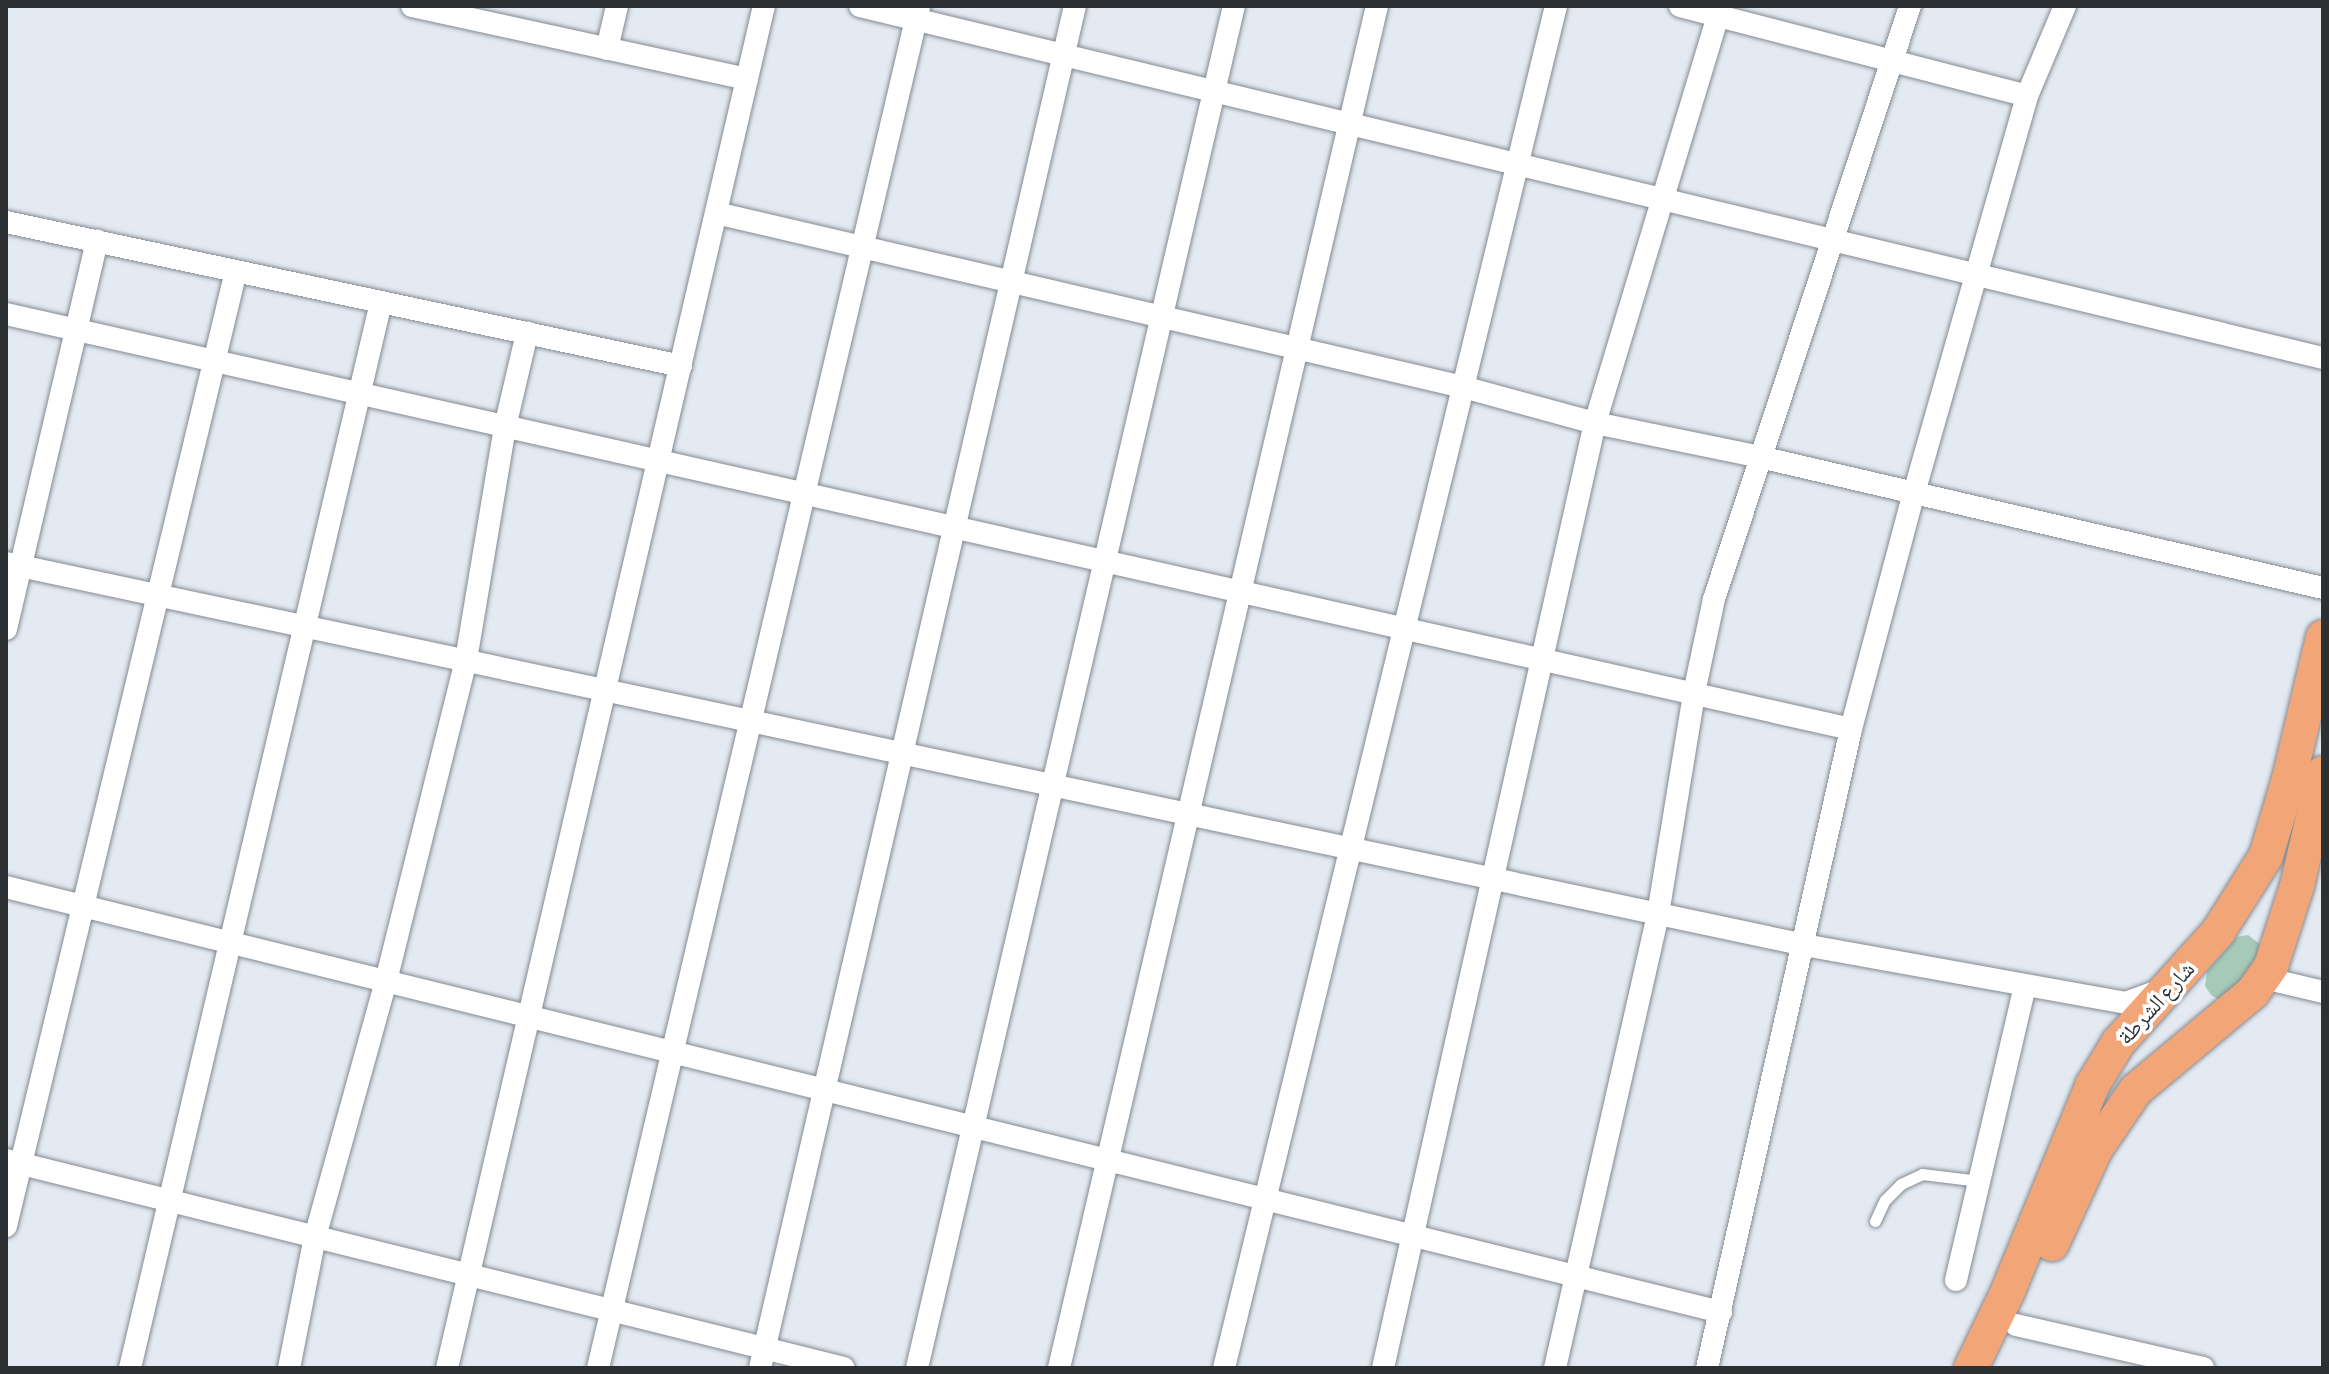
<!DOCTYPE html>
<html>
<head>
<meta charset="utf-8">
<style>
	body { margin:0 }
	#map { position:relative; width:2329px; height:1374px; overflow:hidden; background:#e4eaf2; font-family:"Asap Condensed","Noto Naskh Arabic",sans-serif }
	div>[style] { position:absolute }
	.green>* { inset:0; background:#a5cbb8 }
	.roads { filter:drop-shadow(0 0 2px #848a91) drop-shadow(0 0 2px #848a91) }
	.lane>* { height:11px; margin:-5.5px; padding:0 5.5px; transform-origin:5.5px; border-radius:5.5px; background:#fff }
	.street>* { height:22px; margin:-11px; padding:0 11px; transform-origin:11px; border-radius:11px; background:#fff }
	.primary>* { height:34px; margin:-17px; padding:0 17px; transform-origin:17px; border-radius:17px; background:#f2a577 }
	span { translate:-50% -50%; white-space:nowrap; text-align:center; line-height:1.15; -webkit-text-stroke:7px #fff; paint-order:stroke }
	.street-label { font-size:22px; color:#2d3033 }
	.frame { position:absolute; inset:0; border:8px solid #2d3033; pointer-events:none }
</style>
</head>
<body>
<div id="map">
	<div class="green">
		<i style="clip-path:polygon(2248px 935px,2261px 945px,2252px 974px,2218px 999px,2211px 995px,2205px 986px,2207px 972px,2237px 937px)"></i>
	</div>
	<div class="roads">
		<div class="lane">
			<i style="left:1875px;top:1221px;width:23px;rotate:-65deg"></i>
			<i style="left:1885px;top:1200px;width:23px;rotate:-45deg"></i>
			<i style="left:1901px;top:1184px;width:23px;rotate:-25deg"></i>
			<i style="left:1922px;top:1174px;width:58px;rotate:6.9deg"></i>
		</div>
		<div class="street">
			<i style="left:412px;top:6px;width:343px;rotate:12.3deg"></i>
			<i style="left:860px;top:6px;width:1505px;rotate:13.53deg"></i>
			<i style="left:1680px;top:6px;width:358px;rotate:14.5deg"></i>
			<i style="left:607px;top:49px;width:44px;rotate:-76.9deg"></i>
			<i style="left:716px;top:213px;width:767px;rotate:13.11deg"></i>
			<i style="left:1463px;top:387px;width:137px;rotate:15.3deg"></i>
			<i style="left:1595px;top:423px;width:168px;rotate:11.6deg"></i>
			<i style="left:1760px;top:457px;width:578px;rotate:13.1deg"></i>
			<i style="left:6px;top:222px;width:690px;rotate:12.04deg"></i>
			<i style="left:6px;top:314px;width:1891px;rotate:12.68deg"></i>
			<i style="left:6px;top:563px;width:1838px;rotate:11.99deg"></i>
			<i style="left:1804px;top:945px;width:326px;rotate:10.2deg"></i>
			<i style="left:2125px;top:1003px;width:38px;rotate:-20deg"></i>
			<i style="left:6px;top:629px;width:399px;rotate:-76.8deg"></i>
			<i style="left:6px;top:887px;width:1767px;rotate:13.92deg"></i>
			<i style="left:2264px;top:978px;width:61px;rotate:13.3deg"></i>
			<i style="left:6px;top:1160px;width:863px;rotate:13.94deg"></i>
			<i style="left:6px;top:1226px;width:982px;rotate:-76.46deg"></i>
			<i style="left:1956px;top:1280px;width:302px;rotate:-76.8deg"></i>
			<i style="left:2016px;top:1325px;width:192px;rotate:12.9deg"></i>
			<i style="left:130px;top:1368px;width:1095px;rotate:-76.75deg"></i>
			<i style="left:289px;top:1368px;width:134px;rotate:-78.8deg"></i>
			<i style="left:315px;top:1237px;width:266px;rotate:-74.5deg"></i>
			<i style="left:386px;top:981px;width:331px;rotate:-76deg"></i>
			<i style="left:466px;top:660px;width:236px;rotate:-80.5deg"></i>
			<i style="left:505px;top:427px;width:97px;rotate:-76.8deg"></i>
			<i style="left:447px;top:1368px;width:1398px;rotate:-76.9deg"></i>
			<i style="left:598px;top:1368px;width:1398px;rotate:-76.73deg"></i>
			<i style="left:760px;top:1368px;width:1398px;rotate:-76.98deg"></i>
			<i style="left:917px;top:1368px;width:1398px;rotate:-76.9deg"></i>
			<i style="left:1059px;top:1368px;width:1399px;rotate:-76.86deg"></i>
			<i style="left:1224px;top:1368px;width:1402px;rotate:-76.3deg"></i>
			<i style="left:1383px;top:1368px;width:968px;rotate:-77.36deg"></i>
			<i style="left:1595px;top:423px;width:436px;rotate:-73.2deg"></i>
			<i style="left:1555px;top:1368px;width:466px;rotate:-77.2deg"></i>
			<i style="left:1658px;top:914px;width:224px;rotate:-80.7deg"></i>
			<i style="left:1694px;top:693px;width:96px;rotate:-78deg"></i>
			<i style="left:1714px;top:599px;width:625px;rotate:-71.71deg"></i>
			<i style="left:1707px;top:1368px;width:655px;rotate:-77.3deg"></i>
			<i style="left:1851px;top:729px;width:244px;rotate:-75.1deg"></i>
			<i style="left:1914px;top:493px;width:413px;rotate:-74.1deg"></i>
			<i style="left:2027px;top:96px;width:98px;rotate:-67.1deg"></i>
		</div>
		<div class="primary">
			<i style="left:2052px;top:1244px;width:103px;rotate:-65.4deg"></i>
			<i style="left:2095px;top:1150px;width:73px;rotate:-55.7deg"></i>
			<i style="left:2136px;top:1090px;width:153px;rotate:-39.9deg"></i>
			<i style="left:2253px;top:992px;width:32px;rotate:-55deg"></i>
			<i style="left:2271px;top:966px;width:84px;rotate:-72deg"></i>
			<i style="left:2297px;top:886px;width:116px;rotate:-77deg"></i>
			<i style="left:1971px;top:1368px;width:85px;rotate:-64.3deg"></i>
			<i style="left:2008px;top:1291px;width:222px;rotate:-67.7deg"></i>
			<i style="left:2092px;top:1086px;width:50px;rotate:-58.8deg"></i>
			<i style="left:2118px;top:1043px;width:149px;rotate:-48deg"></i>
			<i style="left:2218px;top:932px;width:90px;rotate:-57.7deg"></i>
			<i style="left:2266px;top:856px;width:80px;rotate:-73.4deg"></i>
			<i style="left:2289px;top:779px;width:146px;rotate:-76.5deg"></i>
		</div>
	</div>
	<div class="street-label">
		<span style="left:2156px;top:1003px;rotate:-48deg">شارع الشرطة</span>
	</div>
	<div class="frame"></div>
</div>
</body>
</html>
